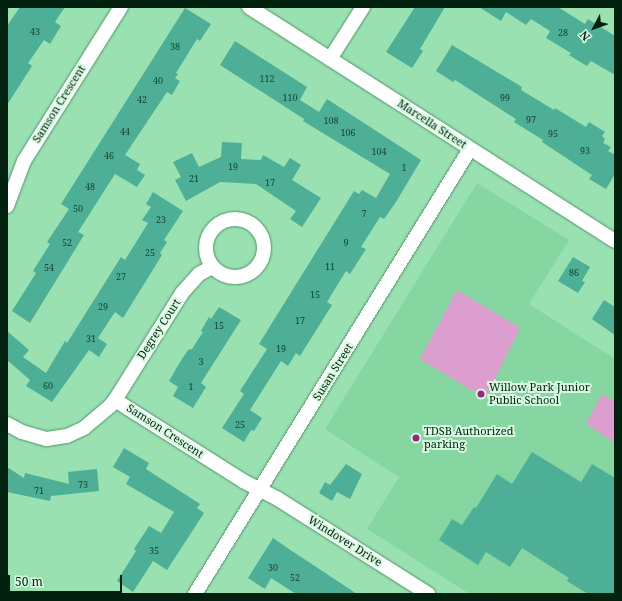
<!DOCTYPE html>
<html>
<head>
<meta charset="utf-8">
<style>
	body { margin:0 }
	#map { position:relative; width:622px; height:601px; overflow:hidden; background:#99e1b1; font-family:"Noto Serif",serif }
	div>[style] { position:absolute }
	.built>* { inset:0; background:#86d6a1 }
	.green>* { inset:0; background:#dc9ecf }
	.building>* { inset:0; background:#4eaf97 }
	.roads { filter:drop-shadow(0 0 1px #509569) drop-shadow(0 0 1px #509569) }
	.street>* { height:14px; margin:-7px; padding:0 7px; transform-origin:7px; border-radius:7px; background:#fff }
	.street>.ring { margin:-7px; padding:0; box-sizing:content-box; background:none; border:14px solid #fff; border-radius:50% }
	.dots>* { width:11px; height:11px; translate:-50% -50%; box-sizing:border-box; border:2px solid #d6f9e0; border-radius:50% }
	span { translate:-50% -50%; white-space:nowrap; text-align:center; line-height:1.15; -webkit-text-stroke:4px #d6f9e0; paint-order:stroke }
	.number-label { font-size:9px; color:#164431 }
	.number-label span { -webkit-text-stroke-width:0 }
	.street-label { font-size:11px; color:#03210f }
	.poi-label { font-size:11px; color:#03210f }
	.left { translate:0 -50%; text-align:left }
	.frame { position:absolute; inset:0; border:8px solid #03210f; pointer-events:none }
	.north { position:absolute; left:574px; top:8px; width:40px; height:40px; -webkit-text-stroke:3px #d6f9e0; paint-order:stroke; rotate:229deg; font-size:11px; font-weight:700; line-height:16px; text-align:center; color:#03210f }
	.north::after { content:''; display:block; margin:auto; width:14px; height:18px; background:#03210f; clip-path:polygon(50% 0,100% 100%,50% 72%,0 100%) }
	.scale { position:absolute; left:8px; top:575px; width:114px; height:18px; box-sizing:border-box; border:2px solid #03210f; border-top:0; padding-left:5px; font-size:12px; line-height:14px; white-space:nowrap; color:#03210f; -webkit-text-stroke:3px #d6f9e0; paint-order:stroke }
</style>
</head>
<body>
<div id="map">
	<div class="built">
		<i style="clip-path:polygon(477px 183px,569px 240px,529px 304px,615px 359px,615px 594px,470px 594px,367px 529px,399px 477px,325px 429px)"></i>
	</div>
	<div class="green">
		<i style="clip-path:polygon(457px 290px,520px 328px,487px 395px,471px 390px,420px 359px)"></i>
		<i style="clip-path:polygon(602px 394px,615px 402px,615px 443px,586px 424px)"></i>
	</div>
	<div class="building">
		<i style="clip-path:polygon(20px 7px,65px 7px,55px 22px,61px 26px,50px 44px,44px 40px,28px 63px,32px 66px,7px 105px,7px 26px)"></i>
		<i style="clip-path:polygon(415px 7px,445px 7px,420px 49px,423px 51px,412px 68px,386px 52px)"></i>
		<i style="clip-path:polygon(479px 7px,558px 7px,585px 24px,588px 19px,615px 36px,615px 75px,591px 61px,587px 66px,569px 55px,571px 53px,546px 38px,550px 31px,531px 19px,526px 25px,506px 12px,501px 21px)"></i>
		<i style="clip-path:polygon(185px 8px,211px 24px,200px 41px,197px 39px,176px 73px,178px 74px,175px 78px,180px 81px,172px 95px,167px 92px,125px 155px,140px 164px,137px 170px,145px 175px,137px 187px,115px 174px,78px 232px,84px 235px,30px 323px,12px 311px,36px 273px,33px 271px,50px 244px,47px 242px,69px 209px,61px 204px)"></i>
		<i style="clip-path:polygon(235px 41px,307px 87px,300px 100px,319px 112px,327px 99px,421px 160px,396px 202px,384px 219px,380px 217px,361px 247px,366px 249px,350px 274px,346px 271px,327px 302px,332px 305px,300px 356px,296px 353px,288px 366px,281px 361px,250px 410px,262px 418px,254px 431px,251px 430px,244px 442px,222px 428px,244px 394px,240px 391px,267px 349px,259px 344px,354px 191px,359px 194px,362px 190px,376px 198px,390px 174px,303px 121px,304px 119px,220px 65px)"></i>
		<i style="clip-path:polygon(452px 45px,522px 87px,521px 90px,554px 110px,555px 108px,586px 127px,589px 122px,605px 132px,602px 136px,605px 139px,603px 143px,611px 147px,608px 151px,615px 155px,615px 174px,606px 189px,589px 179px,592px 175px,542px 142px,543px 140px,514px 122px,516px 119px,455px 80px,453px 82px,436px 71px)"></i>
		<i style="clip-path:polygon(222px 142px,242px 143px,241px 159px,261px 160px,263px 155px,284px 167px,290px 158px,301px 165px,292px 180px,321px 198px,302px 227px,290px 219px,296px 211px,256px 184px,220px 182px,186px 201px,175px 180px,181px 177px,173px 162px,192px 153px,199px 167px,221px 157px)"></i>
		<i style="clip-path:polygon(153px 192px,183px 211px,164px 240px,167px 242px,160px 253px,162px 255px,123px 318px,115px 312px,98px 338px,107px 344px,99px 357px,89px 350px,52px 402px,26px 386px,30px 380px,7px 360px,7px 331px,29px 350px,23px 357px,46px 373px,65px 341px,67px 343px,121px 257px,125px 260px,148px 223px,142px 220px,151px 207px,146px 204px)"></i>
		<i style="clip-path:polygon(573px 257px,590px 267px,582px 281px,585px 282px,578px 293px,558px 281px)"></i>
		<i style="clip-path:polygon(604px 300px,615px 307px,615px 335px,592px 319px)"></i>
		<i style="clip-path:polygon(219px 307px,241px 320px,201px 383px,206px 387px,193px 408px,173px 396px,178px 387px,169px 381px,180px 362px,188px 350px,192px 349px,203px 332px,201px 331px,209px 317px,211px 319px)"></i>
		<i style="clip-path:polygon(124px 448px,149px 463px,146px 469px,200px 504px,197px 508px,204px 513px,167px 570px,153px 561px,133px 592px,117px 581px,136px 551px,134px 549px,149px 526px,161px 533px,174px 512px,126px 484px,130px 477px,113px 467px)"></i>
		<i style="clip-path:polygon(532px 452px,581px 482px,592px 464px,615px 478px,615px 594px,588px 594px,567px 581px,569px 578px,522px 548px,510px 567px,486px 552px,478px 565px,439px 540px,452px 519px,462px 525px,474px 507px,476px 508px,497px 474px,512px 484px)"></i>
		<i style="clip-path:polygon(346px 464px,362px 474px,350px 499px,337px 492px,332px 501px,319px 493px,325px 482px,330px 485px)"></i>
		<i style="clip-path:polygon(7px 467px,24px 478px,25px 473px,69px 484px,68px 472px,97px 469px,99px 491px,51px 496px,50px 501px,7px 492px)"></i>
		<i style="clip-path:polygon(273px 538px,289px 549px,357px 594px,296px 594px,271px 578px,265px 589px,248px 578px)"></i>
	</div>
	<div class="roads">
		<div class="street">
			<i style="left:249px;top:7px;width:434px;rotate:32.6deg"></i>
			<i style="left:330px;top:59px;width:62px;rotate:-57.6deg"></i>
			<i style="left:7px;top:206px;width:48px;rotate:-69.3deg"></i>
			<i style="left:24px;top:161px;width:182px;rotate:-57.8deg"></i>
			<i class="ring" style="left:206px;top:219px;width:44px;height:44px"></i>
			<i style="left:115px;top:400px;width:151px;rotate:32.3deg"></i>
			<i style="left:243px;top:481px;width:39px;rotate:27deg"></i>
			<i style="left:278px;top:499px;width:178px;rotate:32.3deg"></i>
			<i style="left:7px;top:424px;width:17px;rotate:28deg"></i>
			<i style="left:22px;top:432px;width:26px;rotate:16deg"></i>
			<i style="left:47px;top:439px;width:20px;rotate:-9deg"></i>
			<i style="left:67px;top:436px;width:19px;rotate:-25deg"></i>
			<i style="left:84px;top:428px;width:34px;rotate:-40deg"></i>
			<i style="left:110px;top:406px;width:8px;rotate:-50deg"></i>
			<i style="left:115px;top:400px;width:126px;rotate:-57.9deg"></i>
			<i style="left:182px;top:293px;width:25px;rotate:-48deg"></i>
			<i style="left:199px;top:274px;width:15px;rotate:-28deg"></i>
			<i style="left:195px;top:594px;width:523px;rotate:-58.28deg"></i>
		</div>
	</div>
	<div class="dots">
		<i style="left:481px;top:394px;background:#972787"></i>
		<i style="left:416px;top:438px;background:#972787"></i>
	</div>
	<div class="number-label">
		<span style="left:35px;top:32px">43</span>
		<span style="left:563px;top:33px">28</span>
		<span style="left:175px;top:47px">38</span>
		<span style="left:267px;top:79px">112</span>
		<span style="left:158px;top:81px">40</span>
		<span style="left:290px;top:98px">110</span>
		<span style="left:505px;top:98px">99</span>
		<span style="left:142px;top:100px">42</span>
		<span style="left:531px;top:120px">97</span>
		<span style="left:331px;top:121px">108</span>
		<span style="left:125px;top:132px">44</span>
		<span style="left:348px;top:133px">106</span>
		<span style="left:553px;top:134px">95</span>
		<span style="left:585px;top:151px">93</span>
		<span style="left:379px;top:152px">104</span>
		<span style="left:109px;top:156px">46</span>
		<span style="left:233px;top:167px">19</span>
		<span style="left:404px;top:168px">1</span>
		<span style="left:194px;top:179px">21</span>
		<span style="left:270px;top:183px">17</span>
		<span style="left:90px;top:187px">48</span>
		<span style="left:78px;top:209px">50</span>
		<span style="left:364px;top:214px">7</span>
		<span style="left:161px;top:220px">23</span>
		<span style="left:67px;top:243px">52</span>
		<span style="left:346px;top:243px">9</span>
		<span style="left:150px;top:253px">25</span>
		<span style="left:330px;top:267px">11</span>
		<span style="left:49px;top:268px">54</span>
		<span style="left:574px;top:273px">86</span>
		<span style="left:121px;top:277px">27</span>
		<span style="left:315px;top:295px">15</span>
		<span style="left:103px;top:307px">29</span>
		<span style="left:300px;top:321px">17</span>
		<span style="left:219px;top:326px">15</span>
		<span style="left:91px;top:339px">31</span>
		<span style="left:281px;top:349px">19</span>
		<span style="left:201px;top:362px">3</span>
		<span style="left:48px;top:386px">60</span>
		<span style="left:191px;top:387px">1</span>
		<span style="left:240px;top:425px">25</span>
		<span style="left:83px;top:485px">73</span>
		<span style="left:39px;top:491px">71</span>
		<span style="left:154px;top:551px">35</span>
		<span style="left:273px;top:568px">30</span>
		<span style="left:295px;top:578px">52</span>
	</div>
	<div class="street-label">
		<span style="left:59px;top:104px;rotate:-58deg">Samson Crescent</span>
		<span style="left:432px;top:124px;rotate:33deg">Marcella Street</span>
		<span style="left:159px;top:329px;rotate:-57deg">Degrey Court</span>
		<span style="left:333px;top:372px;rotate:-58deg">Susan Street</span>
		<span style="left:165px;top:431px;rotate:33deg">Samson Crescent</span>
		<span style="left:345px;top:541px;rotate:32deg">Windover Drive</span>
	</div>
	<div class="poi-label">
		<span class="left" style="left:489px;top:394px">Willow Park Junior<br>Public School</span>
		<span class="left" style="left:424px;top:438px">TDSB Authorized<br>parking</span>
	</div>
	<div class="frame"></div>
	<div class="north">N</div>
	<div class="scale">50 m</div>
</div>
</body>
</html>
